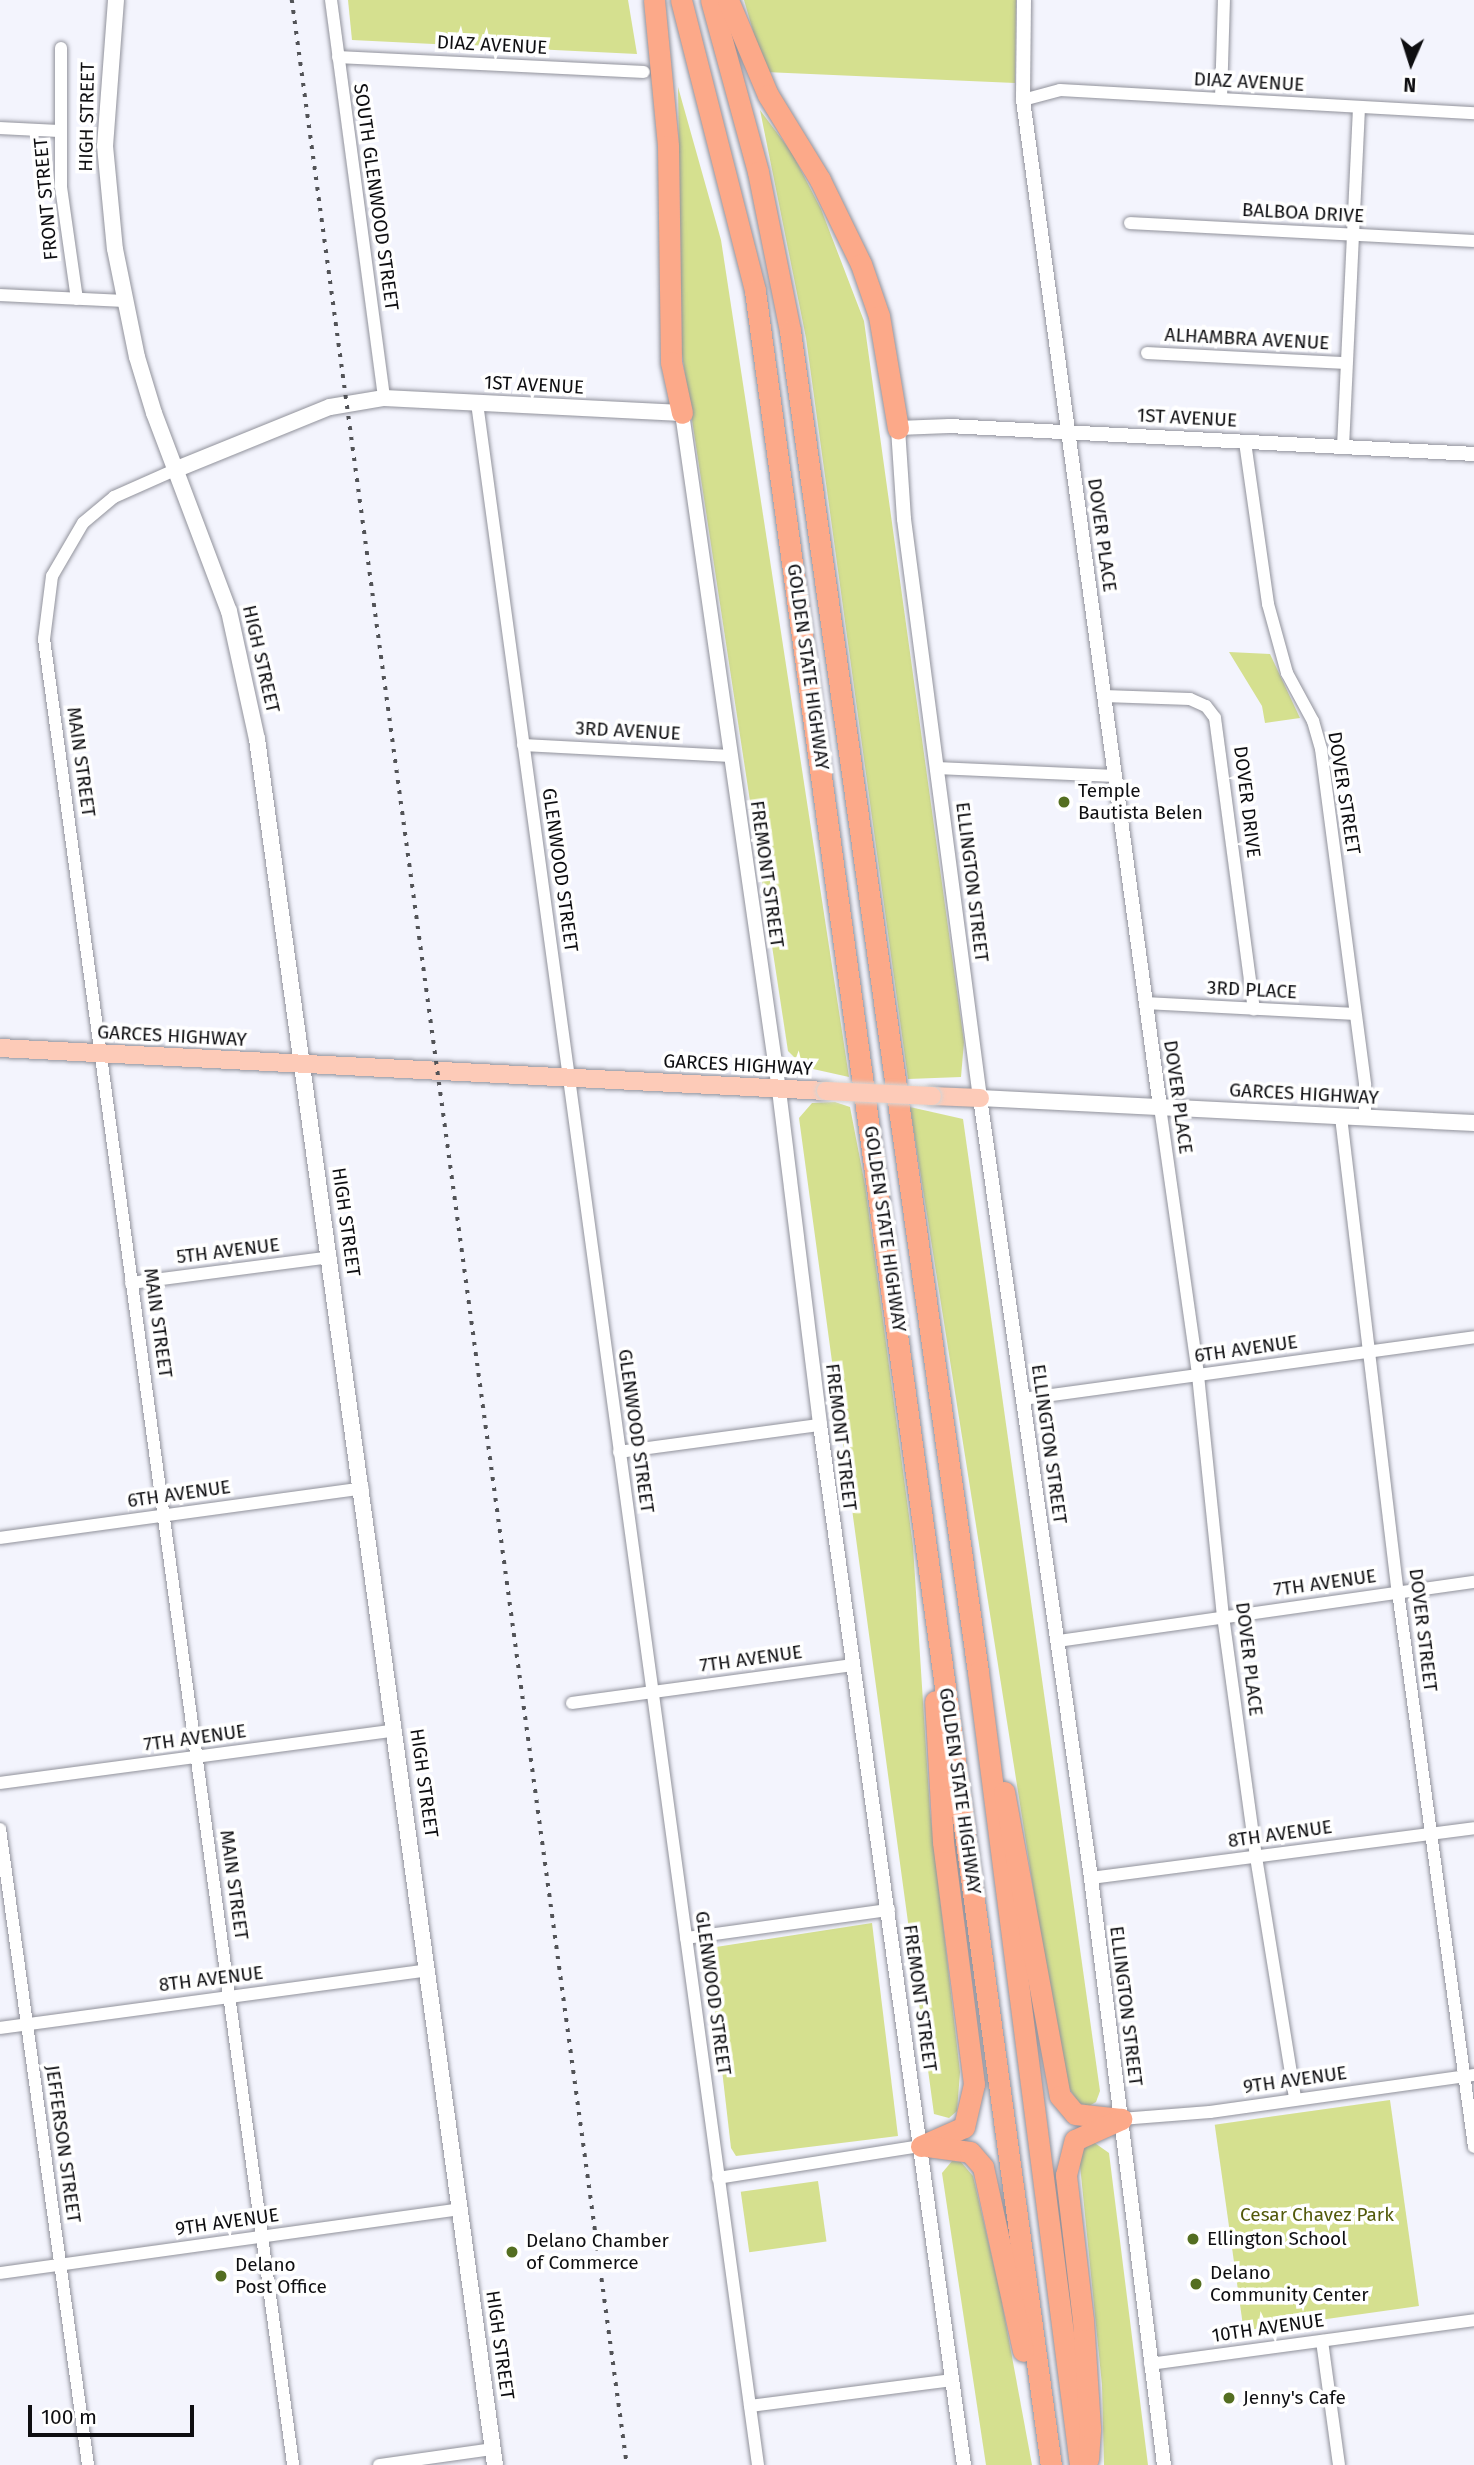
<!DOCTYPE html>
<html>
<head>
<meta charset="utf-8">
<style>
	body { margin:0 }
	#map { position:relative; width:1474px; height:2465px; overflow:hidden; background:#f3f4fd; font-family:"Fira Sans",sans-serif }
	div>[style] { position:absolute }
	.green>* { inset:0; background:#d5e08f; transform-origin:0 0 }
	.roads { filter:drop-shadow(0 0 2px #91929b) drop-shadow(0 0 2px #91929b) }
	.minor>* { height:12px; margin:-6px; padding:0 6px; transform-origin:6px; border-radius:6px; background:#fff }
	.tertiary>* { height:14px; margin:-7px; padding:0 7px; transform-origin:7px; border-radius:7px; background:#fff }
	.secondary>* { height:16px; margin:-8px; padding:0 8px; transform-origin:8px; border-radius:8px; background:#fff }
	.primary>* { height:18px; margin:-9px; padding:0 9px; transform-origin:9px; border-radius:9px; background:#fdcbb8 }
	.motorway>* { height:21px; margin:-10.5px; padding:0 10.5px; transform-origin:10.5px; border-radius:10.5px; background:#fca989 }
	.rail>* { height:3.5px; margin-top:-1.75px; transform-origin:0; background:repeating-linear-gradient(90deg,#525357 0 3.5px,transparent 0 10.5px) }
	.bridges { filter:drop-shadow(0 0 2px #d4d4d4) drop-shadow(0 0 2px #d4d4d4) }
	.primary-bridge>* { height:18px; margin:-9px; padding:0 9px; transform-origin:9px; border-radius:9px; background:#fdcbb8 }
	.dots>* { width:19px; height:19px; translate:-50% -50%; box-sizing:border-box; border:4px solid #fff; border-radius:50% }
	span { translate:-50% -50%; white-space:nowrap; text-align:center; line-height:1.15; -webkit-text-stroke:7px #fff; paint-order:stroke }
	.street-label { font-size:19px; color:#0e0e11 }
	.poi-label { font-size:19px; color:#0e0e11 }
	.left { translate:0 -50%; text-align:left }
	.park-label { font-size:19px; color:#52590a }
	.north { position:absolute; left:1376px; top:28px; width:70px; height:70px; -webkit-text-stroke:5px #fff; paint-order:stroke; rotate:183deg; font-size:19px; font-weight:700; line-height:28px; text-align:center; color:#0e0e11 }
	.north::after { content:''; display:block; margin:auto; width:24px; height:32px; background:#0e0e11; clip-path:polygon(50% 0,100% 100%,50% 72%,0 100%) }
	.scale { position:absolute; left:28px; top:2405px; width:166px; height:32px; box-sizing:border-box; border:4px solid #0e0e11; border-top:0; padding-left:9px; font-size:21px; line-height:24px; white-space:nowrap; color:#0e0e11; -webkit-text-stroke:5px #fff; paint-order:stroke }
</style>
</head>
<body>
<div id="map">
	<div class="green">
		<i style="clip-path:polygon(348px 0,628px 0,637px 54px,352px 40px)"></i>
		<i style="clip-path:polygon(744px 0,1016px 0,1015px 83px,765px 72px)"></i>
		<i style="clip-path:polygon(678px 87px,721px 240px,849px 1077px,804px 1067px,788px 1051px,682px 354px)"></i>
		<i style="clip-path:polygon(760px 110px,792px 153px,821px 209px,864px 321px,964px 1042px,961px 1077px,908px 1079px,806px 338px)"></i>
		<i style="clip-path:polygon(1229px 652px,1270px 654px,1300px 718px,1265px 723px,1262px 706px)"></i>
		<i style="clip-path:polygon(835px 1102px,850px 1107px,865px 1185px,913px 1546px,930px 1811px,960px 2072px,957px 2111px,949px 2118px,934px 2114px,799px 1118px,812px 1103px)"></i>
		<i style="clip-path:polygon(910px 1107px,963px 1119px,1100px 2091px,1096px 2102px,1089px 2106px,1079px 2103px,1069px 2088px,1058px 2045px)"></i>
		<i style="clip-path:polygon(872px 1923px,898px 2136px,736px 2156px,731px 2148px,709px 1957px,716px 1947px)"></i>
		<i style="left:1390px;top:2100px;width:208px;height:177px;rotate:82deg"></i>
		<i style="clip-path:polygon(1092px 2141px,1109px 2153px,1148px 2465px,1104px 2465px,1102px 2385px,1079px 2155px)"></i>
		<i style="clip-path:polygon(952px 2161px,961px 2162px,973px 2176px,1000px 2292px,1032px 2465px,986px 2465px,942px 2173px)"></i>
		<i style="left:818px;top:2181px;width:61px;height:78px;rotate:82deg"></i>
	</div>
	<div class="roads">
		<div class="minor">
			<i style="left:331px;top:0;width:402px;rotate:82.4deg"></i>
			<i style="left:61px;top:48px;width:139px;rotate:90deg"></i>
			<i style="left:61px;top:187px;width:113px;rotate:81.9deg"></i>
			<i style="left:338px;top:57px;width:306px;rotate:2.8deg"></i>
			<i style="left:1221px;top:99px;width:99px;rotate:-88.3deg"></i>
			<i style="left:1023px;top:100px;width:38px;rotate:-15deg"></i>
			<i style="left:1060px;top:90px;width:415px;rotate:3.2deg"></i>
			<i style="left:0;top:128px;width:58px;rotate:3deg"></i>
			<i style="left:1130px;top:223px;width:344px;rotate:3deg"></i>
			<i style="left:0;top:295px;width:124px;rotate:2.8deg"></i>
			<i style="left:1147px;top:353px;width:199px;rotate:2.9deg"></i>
			<i style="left:477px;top:403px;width:2081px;rotate:82.24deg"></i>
			<i style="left:1245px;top:442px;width:164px;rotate:81.9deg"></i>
			<i style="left:1268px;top:604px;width:72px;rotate:74.6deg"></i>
			<i style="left:1287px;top:673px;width:55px;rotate:61.6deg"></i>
			<i style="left:1313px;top:721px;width:29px;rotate:74deg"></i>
			<i style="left:1321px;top:749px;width:339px;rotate:82.5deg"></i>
			<i style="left:1365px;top:1085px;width:32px;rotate:90deg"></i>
			<i style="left:1343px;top:447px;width:340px;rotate:-87.3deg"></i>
			<i style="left:177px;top:469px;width:69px;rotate:156deg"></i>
			<i style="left:114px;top:497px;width:40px;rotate:140deg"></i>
			<i style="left:83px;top:523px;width:61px;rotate:120.3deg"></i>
			<i style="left:52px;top:576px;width:64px;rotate:97.2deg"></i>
			<i style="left:44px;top:639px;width:1843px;rotate:82.23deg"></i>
			<i style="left:1104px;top:696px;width:86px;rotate:2deg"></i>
			<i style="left:1190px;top:699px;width:17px;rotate:24deg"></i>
			<i style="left:1206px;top:706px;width:15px;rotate:53deg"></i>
			<i style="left:1215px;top:718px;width:294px;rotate:82.4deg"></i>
			<i style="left:523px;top:745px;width:207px;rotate:3deg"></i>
			<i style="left:937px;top:768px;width:178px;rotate:2.6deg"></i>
			<i style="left:1146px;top:1003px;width:209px;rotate:3deg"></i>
			<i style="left:1160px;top:1107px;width:271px;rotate:81.9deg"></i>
			<i style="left:1198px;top:1375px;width:242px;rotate:84.1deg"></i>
			<i style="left:1223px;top:1616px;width:243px;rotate:82.2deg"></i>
			<i style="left:1256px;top:1857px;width:245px;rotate:80.8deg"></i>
			<i style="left:1341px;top:1117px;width:478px;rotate:83.2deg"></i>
			<i style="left:1398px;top:1592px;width:560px;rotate:82.2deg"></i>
			<i style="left:131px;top:1283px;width:201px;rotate:-7.4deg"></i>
			<i style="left:1023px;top:1399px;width:455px;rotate:-7.8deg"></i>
			<i style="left:619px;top:1452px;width:203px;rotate:-7.7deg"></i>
			<i style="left:0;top:1538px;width:366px;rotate:-7.8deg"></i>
			<i style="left:1058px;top:1641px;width:420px;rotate:-8.1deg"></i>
			<i style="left:572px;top:1703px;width:283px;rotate:-7.7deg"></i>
			<i style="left:0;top:1783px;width:399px;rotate:-7.6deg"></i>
			<i style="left:0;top:1829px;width:642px;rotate:82.12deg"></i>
			<i style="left:1091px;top:1878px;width:386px;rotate:-7.4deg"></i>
			<i style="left:686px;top:1938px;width:205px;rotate:-7.9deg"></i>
			<i style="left:0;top:2028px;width:431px;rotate:-7.7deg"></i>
			<i style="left:1121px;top:2119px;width:89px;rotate:-4.5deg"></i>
			<i style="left:1210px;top:2112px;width:267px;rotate:-8deg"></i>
			<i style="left:718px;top:2178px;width:206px;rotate:-9deg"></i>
			<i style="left:0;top:2273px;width:464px;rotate:-7.9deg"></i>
			<i style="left:1322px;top:2341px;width:125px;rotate:82.2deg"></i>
			<i style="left:1150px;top:2364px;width:327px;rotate:-7.7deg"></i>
			<i style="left:750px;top:2406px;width:204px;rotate:-7.3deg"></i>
			<i style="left:379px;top:2465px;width:115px;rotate:-8deg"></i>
		</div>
		<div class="tertiary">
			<i style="left:1024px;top:0;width:100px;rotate:90.6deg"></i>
			<i style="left:1023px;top:100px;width:1016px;rotate:82.25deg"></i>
			<i style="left:682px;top:413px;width:684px;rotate:81.85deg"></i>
			<i style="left:779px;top:1090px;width:337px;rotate:83deg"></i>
			<i style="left:820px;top:1425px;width:1050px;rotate:82.12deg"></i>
			<i style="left:1164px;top:2465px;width:592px;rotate:-97.09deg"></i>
			<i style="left:1091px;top:1878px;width:788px;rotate:-98.1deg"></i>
			<i style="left:980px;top:1098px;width:584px;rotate:-97.48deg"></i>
			<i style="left:904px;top:519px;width:91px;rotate:-93.8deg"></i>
			<i style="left:898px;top:428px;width:51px;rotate:-2.2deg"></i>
			<i style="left:949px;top:426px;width:526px;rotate:3.05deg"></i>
		</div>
		<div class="secondary">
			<i style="left:116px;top:0;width:146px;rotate:94.3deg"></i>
			<i style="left:105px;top:146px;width:103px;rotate:84.5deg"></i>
			<i style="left:115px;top:249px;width:110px;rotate:78.5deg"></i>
			<i style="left:137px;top:357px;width:59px;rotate:73.1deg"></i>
			<i style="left:154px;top:413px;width:212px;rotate:69.3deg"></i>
			<i style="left:229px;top:611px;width:131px;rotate:77.7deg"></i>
			<i style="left:257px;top:739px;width:1742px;rotate:82.15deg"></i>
			<i style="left:177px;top:469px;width:165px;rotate:-22.1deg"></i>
			<i style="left:330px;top:407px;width:55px;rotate:-9.5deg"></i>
			<i style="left:384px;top:398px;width:298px;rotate:2.9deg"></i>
			<i style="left:980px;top:1098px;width:495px;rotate:2.9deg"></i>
		</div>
		<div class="primary">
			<i style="left:0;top:1048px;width:827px;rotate:2.98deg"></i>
			<i style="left:932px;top:1096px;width:48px;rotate:2.4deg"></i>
		</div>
		<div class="motorway">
			<i style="left:654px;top:0;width:147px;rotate:84.5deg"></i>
			<i style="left:668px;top:146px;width:216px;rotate:89.2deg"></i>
			<i style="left:671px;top:362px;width:52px;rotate:77.8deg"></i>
			<i style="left:681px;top:0;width:300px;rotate:75.7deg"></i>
			<i style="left:755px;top:291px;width:2194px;rotate:82.25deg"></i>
			<i style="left:711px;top:0;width:178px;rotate:74.7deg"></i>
			<i style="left:758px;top:172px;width:162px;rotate:78.6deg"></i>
			<i style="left:790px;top:331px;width:1354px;rotate:82.02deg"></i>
			<i style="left:978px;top:1672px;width:800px;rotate:82.67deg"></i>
			<i style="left:728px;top:0;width:103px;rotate:67.2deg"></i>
			<i style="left:768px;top:95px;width:100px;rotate:58.5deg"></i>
			<i style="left:820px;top:180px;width:93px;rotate:64deg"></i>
			<i style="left:861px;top:264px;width:55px;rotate:70.9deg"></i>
			<i style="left:879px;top:316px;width:114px;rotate:80.4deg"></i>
			<i style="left:1004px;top:1792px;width:309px;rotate:79.6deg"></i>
			<i style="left:1060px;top:2096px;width:23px;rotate:50deg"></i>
			<i style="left:1075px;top:2114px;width:46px;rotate:6.2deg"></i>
			<i style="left:921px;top:2146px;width:47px;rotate:-23.8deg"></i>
			<i style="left:964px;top:2127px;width:44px;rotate:-76.9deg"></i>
			<i style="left:974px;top:2084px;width:244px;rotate:-97.3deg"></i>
			<i style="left:943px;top:1842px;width:141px;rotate:-93.2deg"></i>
			<i style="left:927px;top:2146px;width:43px;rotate:7.9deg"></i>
			<i style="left:970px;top:2152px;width:20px;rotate:49deg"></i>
			<i style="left:983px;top:2167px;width:188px;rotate:77.7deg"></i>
			<i style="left:1088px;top:2459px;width:31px;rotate:-86deg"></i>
			<i style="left:1090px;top:2428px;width:108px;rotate:-93.7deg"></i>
			<i style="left:1083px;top:2320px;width:146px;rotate:-96.7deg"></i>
			<i style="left:1066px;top:2175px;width:36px;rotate:-76deg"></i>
			<i style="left:1075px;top:2140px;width:51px;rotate:-24.5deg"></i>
		</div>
	</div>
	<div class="rail">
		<i style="left:292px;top:0;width:2488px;rotate:82.26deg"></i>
	</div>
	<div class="bridges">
		<div class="primary-bridge">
			<i style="left:826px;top:1091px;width:106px;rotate:2.7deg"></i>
		</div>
	</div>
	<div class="dots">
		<i style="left:1064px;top:802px;background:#546e21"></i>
		<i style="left:1193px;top:2239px;background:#546e21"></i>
		<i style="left:512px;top:2252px;background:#546e21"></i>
		<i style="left:221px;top:2276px;background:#546e21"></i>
		<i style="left:1196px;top:2284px;background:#546e21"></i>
		<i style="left:1229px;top:2398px;background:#546e21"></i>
	</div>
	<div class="street-label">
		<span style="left:492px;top:45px;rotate:3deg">DIAZ AVENUE</span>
		<span style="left:1249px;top:82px;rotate:3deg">DIAZ AVENUE</span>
		<span style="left:87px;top:117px;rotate:-89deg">HIGH STREET</span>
		<span style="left:376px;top:197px;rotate:82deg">SOUTH GLENWOOD STREET</span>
		<span style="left:46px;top:199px;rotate:-95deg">FRONT STREET</span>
		<span style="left:1303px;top:213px;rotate:3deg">BALBOA DRIVE</span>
		<span style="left:1247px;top:339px;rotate:3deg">ALHAMBRA AVENUE</span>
		<span style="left:534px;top:385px;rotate:3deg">1ST AVENUE</span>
		<span style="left:1187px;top:418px;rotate:3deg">1ST AVENUE</span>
		<span style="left:1102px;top:535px;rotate:82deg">DOVER PLACE</span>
		<span style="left:261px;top:659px;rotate:77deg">HIGH STREET</span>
		<span style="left:808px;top:667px;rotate:82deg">GOLDEN STATE HIGHWAY</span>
		<span style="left:628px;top:731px;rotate:3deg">3RD AVENUE</span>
		<span style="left:81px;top:762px;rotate:82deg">MAIN STREET</span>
		<span style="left:1344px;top:793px;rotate:81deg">DOVER STREET</span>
		<span style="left:1247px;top:802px;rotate:83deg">DOVER DRIVE</span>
		<span style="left:560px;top:870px;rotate:82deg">GLENWOOD STREET</span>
		<span style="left:767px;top:874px;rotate:82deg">FREMONT STREET</span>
		<span style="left:972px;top:882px;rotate:83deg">ELLINGTON STREET</span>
		<span style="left:1252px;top:990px;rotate:3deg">3RD PLACE</span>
		<span style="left:172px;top:1036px;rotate:3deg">GARCES HIGHWAY</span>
		<span style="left:738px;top:1065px;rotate:3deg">GARCES HIGHWAY</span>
		<span style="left:1304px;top:1094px;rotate:3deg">GARCES HIGHWAY</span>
		<span style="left:1178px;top:1097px;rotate:82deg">DOVER PLACE</span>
		<span style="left:346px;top:1222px;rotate:82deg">HIGH STREET</span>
		<span style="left:885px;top:1229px;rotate:82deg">GOLDEN STATE HIGHWAY</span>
		<span style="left:228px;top:1251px;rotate:-7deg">5TH AVENUE</span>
		<span style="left:158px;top:1323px;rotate:82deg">MAIN STREET</span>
		<span style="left:1246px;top:1349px;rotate:-8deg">6TH AVENUE</span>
		<span style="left:636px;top:1431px;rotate:82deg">GLENWOOD STREET</span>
		<span style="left:841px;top:1437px;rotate:83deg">FREMONT STREET</span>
		<span style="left:1049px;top:1444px;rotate:82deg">ELLINGTON STREET</span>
		<span style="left:179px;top:1494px;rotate:-8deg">6TH AVENUE</span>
		<span style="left:1325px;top:1583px;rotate:-8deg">7TH AVENUE</span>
		<span style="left:1423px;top:1630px;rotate:83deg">DOVER STREET</span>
		<span style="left:751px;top:1659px;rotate:-8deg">7TH AVENUE</span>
		<span style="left:1249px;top:1659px;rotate:83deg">DOVER PLACE</span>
		<span style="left:195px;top:1738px;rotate:-8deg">7TH AVENUE</span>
		<span style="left:424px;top:1783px;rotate:82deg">HIGH STREET</span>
		<span style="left:960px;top:1791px;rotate:82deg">GOLDEN STATE HIGHWAY</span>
		<span style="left:1280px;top:1834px;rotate:-8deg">8TH AVENUE</span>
		<span style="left:234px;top:1885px;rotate:82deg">MAIN STREET</span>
		<span style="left:211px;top:1979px;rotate:-7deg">8TH AVENUE</span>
		<span style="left:713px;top:1993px;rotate:82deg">GLENWOOD STREET</span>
		<span style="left:920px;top:1998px;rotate:82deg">FREMONT STREET</span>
		<span style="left:1126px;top:2006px;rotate:83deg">ELLINGTON STREET</span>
		<span style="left:1295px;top:2080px;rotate:-8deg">9TH AVENUE</span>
		<span style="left:63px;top:2144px;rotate:82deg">JEFFERSON STREET</span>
		<span style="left:227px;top:2222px;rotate:-8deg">9TH AVENUE</span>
		<span style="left:1268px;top:2328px;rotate:-8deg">10TH AVENUE</span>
		<span style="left:500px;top:2345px;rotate:82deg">HIGH STREET</span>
	</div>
	<div class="poi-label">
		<span class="left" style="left:1078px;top:802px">Temple<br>Bautista Belen</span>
		<span class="left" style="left:1207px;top:2239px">Ellington School</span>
		<span class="left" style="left:526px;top:2252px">Delano Chamber<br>of Commerce</span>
		<span class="left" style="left:235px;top:2276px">Delano<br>Post Office</span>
		<span class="left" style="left:1210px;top:2284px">Delano<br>Community Center</span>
		<span class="left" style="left:1243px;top:2398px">Jenny's Cafe</span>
	</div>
	<div class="park-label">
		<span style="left:1317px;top:2215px">Cesar Chavez Park</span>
	</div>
	<div class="north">N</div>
	<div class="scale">100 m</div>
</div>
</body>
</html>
